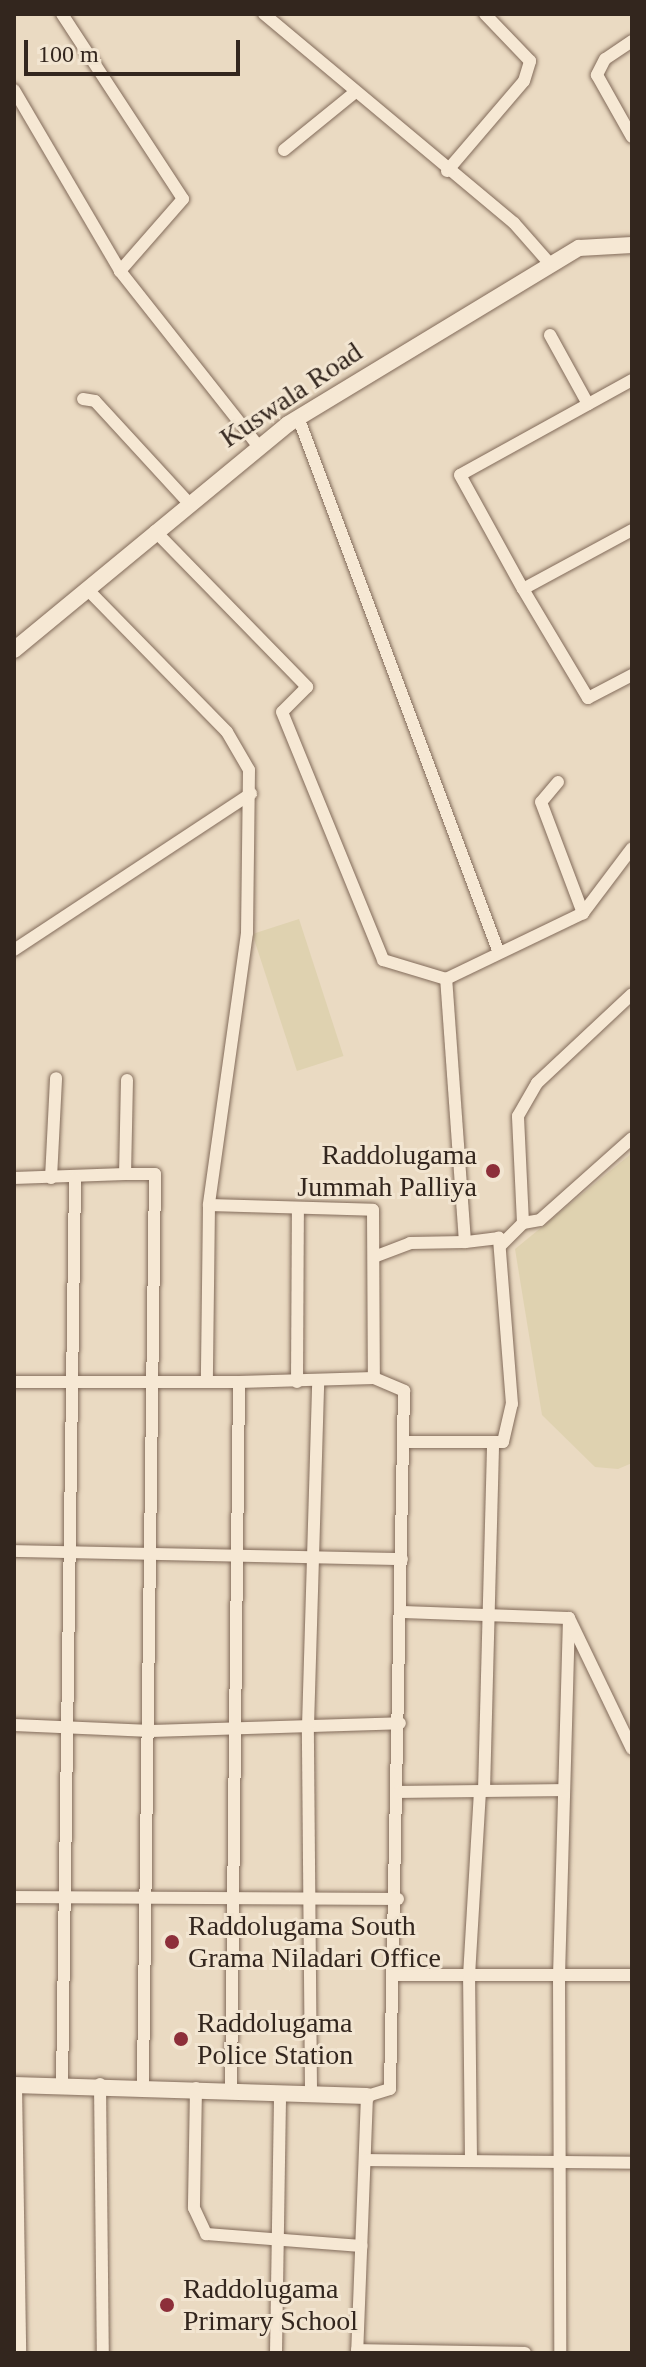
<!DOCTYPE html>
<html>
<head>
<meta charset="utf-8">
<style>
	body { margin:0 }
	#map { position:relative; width:646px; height:2367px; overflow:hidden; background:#eadac2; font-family:"Times New Roman",serif }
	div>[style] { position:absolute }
	.farmland>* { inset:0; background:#dfd2b0; transform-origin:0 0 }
	.roads { filter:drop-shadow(0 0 2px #826b5a) drop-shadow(0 0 2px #826b5a) }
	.minor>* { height:12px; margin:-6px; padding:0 6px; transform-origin:6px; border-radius:6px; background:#f6e8d4 }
	.tertiary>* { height:16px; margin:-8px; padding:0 8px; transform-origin:8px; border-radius:8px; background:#f6e8d4 }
	.dots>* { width:22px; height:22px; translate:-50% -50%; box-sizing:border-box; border:4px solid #f2e5d1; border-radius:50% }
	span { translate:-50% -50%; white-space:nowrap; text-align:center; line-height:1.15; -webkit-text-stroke:6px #f2e5d1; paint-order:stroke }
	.street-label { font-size:28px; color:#33261e }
	.poi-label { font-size:28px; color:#33261e }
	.right { translate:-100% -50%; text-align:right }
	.left { translate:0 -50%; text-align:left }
	.frame { position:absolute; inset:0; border:16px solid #33261e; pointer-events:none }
	.scale { position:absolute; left:24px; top:40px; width:216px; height:36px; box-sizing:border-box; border:4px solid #33261e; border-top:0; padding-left:10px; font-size:24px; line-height:28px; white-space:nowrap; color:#33261e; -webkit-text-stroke:6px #f2e5d1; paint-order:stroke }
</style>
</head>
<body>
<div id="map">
	<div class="farmland">
		<i style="left:299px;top:919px;width:144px;height:49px;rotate:72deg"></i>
		<i style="clip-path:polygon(632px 1153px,632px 1463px,618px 1469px,595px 1467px,542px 1415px,515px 1249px)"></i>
	</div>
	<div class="roads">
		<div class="minor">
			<i style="left:62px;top:14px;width:221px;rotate:56.8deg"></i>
			<i style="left:183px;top:199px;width:96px;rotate:131.2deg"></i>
			<i style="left:120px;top:271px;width:223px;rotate:51.7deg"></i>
			<i style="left:264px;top:14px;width:326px;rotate:39.9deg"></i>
			<i style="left:514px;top:223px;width:55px;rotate:48.7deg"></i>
			<i style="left:632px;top:41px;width:32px;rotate:146deg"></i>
			<i style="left:605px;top:59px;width:18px;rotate:117deg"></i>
			<i style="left:597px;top:75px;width:71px;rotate:60.6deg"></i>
			<i style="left:14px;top:90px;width:210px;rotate:59.6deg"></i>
			<i style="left:284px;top:150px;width:89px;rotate:-39.1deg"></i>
			<i style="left:447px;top:171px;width:118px;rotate:-49.5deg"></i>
			<i style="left:524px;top:81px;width:21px;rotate:-73deg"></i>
			<i style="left:530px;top:61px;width:65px;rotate:-133.8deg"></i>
			<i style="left:550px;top:335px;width:79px;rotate:61.2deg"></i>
			<i style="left:632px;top:380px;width:196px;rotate:151.1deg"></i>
			<i style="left:460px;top:475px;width:130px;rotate:61.1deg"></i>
			<i style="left:523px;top:589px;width:124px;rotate:-28.4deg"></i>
			<i style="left:83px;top:399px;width:12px;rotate:9deg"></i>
			<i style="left:95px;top:401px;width:137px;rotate:47.4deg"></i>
			<i style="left:298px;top:417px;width:572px;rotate:69.44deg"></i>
			<i style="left:155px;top:531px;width:218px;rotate:45.7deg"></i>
			<i style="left:307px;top:687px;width:35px;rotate:135deg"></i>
			<i style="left:282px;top:712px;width:268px;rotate:67.8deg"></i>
			<i style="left:383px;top:960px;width:66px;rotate:16.8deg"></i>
			<i style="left:523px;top:589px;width:127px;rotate:59.2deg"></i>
			<i style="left:588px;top:698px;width:50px;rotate:-27.6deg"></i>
			<i style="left:89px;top:591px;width:197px;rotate:45.6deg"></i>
			<i style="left:227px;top:732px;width:44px;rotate:59.9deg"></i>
			<i style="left:249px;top:770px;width:163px;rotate:90.7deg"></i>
			<i style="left:247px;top:933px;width:275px;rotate:98deg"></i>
			<i style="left:209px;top:1205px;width:173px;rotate:90.7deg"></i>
			<i style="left:558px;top:782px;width:26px;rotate:130deg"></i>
			<i style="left:541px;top:802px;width:119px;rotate:69.3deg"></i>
			<i style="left:14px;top:950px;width:284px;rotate:-33.4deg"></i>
			<i style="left:127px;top:1080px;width:94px;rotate:91.2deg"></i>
			<i style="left:125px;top:1174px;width:30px"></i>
			<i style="left:155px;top:1174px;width:909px;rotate:90.76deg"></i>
			<i style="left:14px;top:1178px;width:111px;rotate:-2.1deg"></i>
			<i style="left:51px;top:1178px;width:100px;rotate:-87.1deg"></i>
			<i style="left:209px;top:1205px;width:164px;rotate:1.7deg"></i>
			<i style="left:373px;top:1210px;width:168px;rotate:89.7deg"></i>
			<i style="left:523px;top:1223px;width:17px;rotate:-10deg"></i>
			<i style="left:540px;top:1220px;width:123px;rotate:-41.7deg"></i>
			<i style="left:500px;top:1246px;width:33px;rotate:-45deg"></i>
			<i style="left:523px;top:1223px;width:107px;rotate:-92.7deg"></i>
			<i style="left:518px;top:1116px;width:38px;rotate:-60deg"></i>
			<i style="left:537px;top:1083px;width:130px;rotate:-43.1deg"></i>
			<i style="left:374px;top:1257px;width:39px;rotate:-21deg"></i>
			<i style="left:410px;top:1243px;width:55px;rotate:-1deg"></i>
			<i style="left:14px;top:1382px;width:225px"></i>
			<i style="left:239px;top:1382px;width:710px;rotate:90.65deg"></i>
			<i style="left:239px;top:1382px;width:135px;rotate:-1.7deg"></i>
			<i style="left:374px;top:1378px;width:33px;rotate:23deg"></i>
			<i style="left:404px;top:1391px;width:698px;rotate:91.15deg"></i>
			<i style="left:390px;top:2089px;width:24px;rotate:163deg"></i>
			<i style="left:367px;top:2096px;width:257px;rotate:92.2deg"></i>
			<i style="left:297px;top:1382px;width:173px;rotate:-89.7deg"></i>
			<i style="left:403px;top:1442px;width:100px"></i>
			<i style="left:503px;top:1442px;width:39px;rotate:-77deg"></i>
			<i style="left:512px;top:1404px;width:167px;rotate:-94.5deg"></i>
			<i style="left:499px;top:1238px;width:34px;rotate:173deg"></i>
			<i style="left:465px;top:1242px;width:264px;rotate:-94.1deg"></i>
			<i style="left:446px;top:979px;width:152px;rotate:-25.7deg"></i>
			<i style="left:583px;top:913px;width:81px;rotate:-53deg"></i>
			<i style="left:14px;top:1551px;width:388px;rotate:1.2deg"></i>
			<i style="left:402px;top:1612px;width:167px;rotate:2.1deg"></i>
			<i style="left:569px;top:1618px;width:358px;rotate:91.6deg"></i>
			<i style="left:559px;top:1976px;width:377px;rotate:89.8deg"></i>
			<i style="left:569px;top:1618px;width:145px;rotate:64.3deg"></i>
			<i style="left:14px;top:1725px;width:137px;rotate:2.5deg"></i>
			<i style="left:151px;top:1731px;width:249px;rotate:-1.8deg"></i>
			<i style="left:484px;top:1791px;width:347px;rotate:-88.5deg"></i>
			<i style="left:400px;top:1792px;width:164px;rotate:-0.7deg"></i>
			<i style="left:14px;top:1897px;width:384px;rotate:0.3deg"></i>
			<i style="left:395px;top:1975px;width:237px"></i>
			<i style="left:100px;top:2084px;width:269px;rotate:89.4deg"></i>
			<i style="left:16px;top:2085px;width:268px;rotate:89.1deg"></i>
			<i style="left:62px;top:2087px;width:909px;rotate:-89.18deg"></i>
			<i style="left:196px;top:2088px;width:120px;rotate:91deg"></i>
			<i style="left:194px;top:2208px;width:29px;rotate:65deg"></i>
			<i style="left:206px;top:2234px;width:156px;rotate:4.4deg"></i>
			<i style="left:311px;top:2090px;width:364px;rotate:-90.5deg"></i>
			<i style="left:308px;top:1726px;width:345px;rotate:-88.3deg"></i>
			<i style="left:366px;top:2160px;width:266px;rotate:0.6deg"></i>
			<i style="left:471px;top:2161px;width:185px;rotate:-90.6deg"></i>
			<i style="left:469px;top:1976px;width:185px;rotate:-86.6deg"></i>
			<i style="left:357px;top:2350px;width:168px;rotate:1deg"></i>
			<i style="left:276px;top:2353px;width:261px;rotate:-89.1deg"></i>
		</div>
		<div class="tertiary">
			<i style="left:14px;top:650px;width:355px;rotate:-39.5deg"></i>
			<i style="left:288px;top:424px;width:340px;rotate:-31.2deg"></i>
			<i style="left:579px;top:248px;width:53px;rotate:-3.2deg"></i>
			<i style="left:14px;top:2085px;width:353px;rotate:1.8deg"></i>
		</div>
	</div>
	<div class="dots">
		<i style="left:493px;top:1171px;background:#8d2f3a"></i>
		<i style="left:172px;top:1942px;background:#8d2f3a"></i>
		<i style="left:181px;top:2039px;background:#8d2f3a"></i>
		<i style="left:167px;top:2305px;background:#8d2f3a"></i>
	</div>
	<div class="street-label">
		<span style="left:291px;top:395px;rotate:-34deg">Kuswala Road</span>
	</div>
	<div class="poi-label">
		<span class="right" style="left:477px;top:1171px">Raddolugama<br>Jummah Palliya</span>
		<span class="left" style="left:188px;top:1942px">Raddolugama South<br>Grama Niladari Office</span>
		<span class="left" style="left:197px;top:2039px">Raddolugama<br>Police Station</span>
		<span class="left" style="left:183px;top:2305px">Raddolugama<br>Primary School</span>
	</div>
	<div class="frame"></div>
	<div class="scale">100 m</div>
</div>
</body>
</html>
